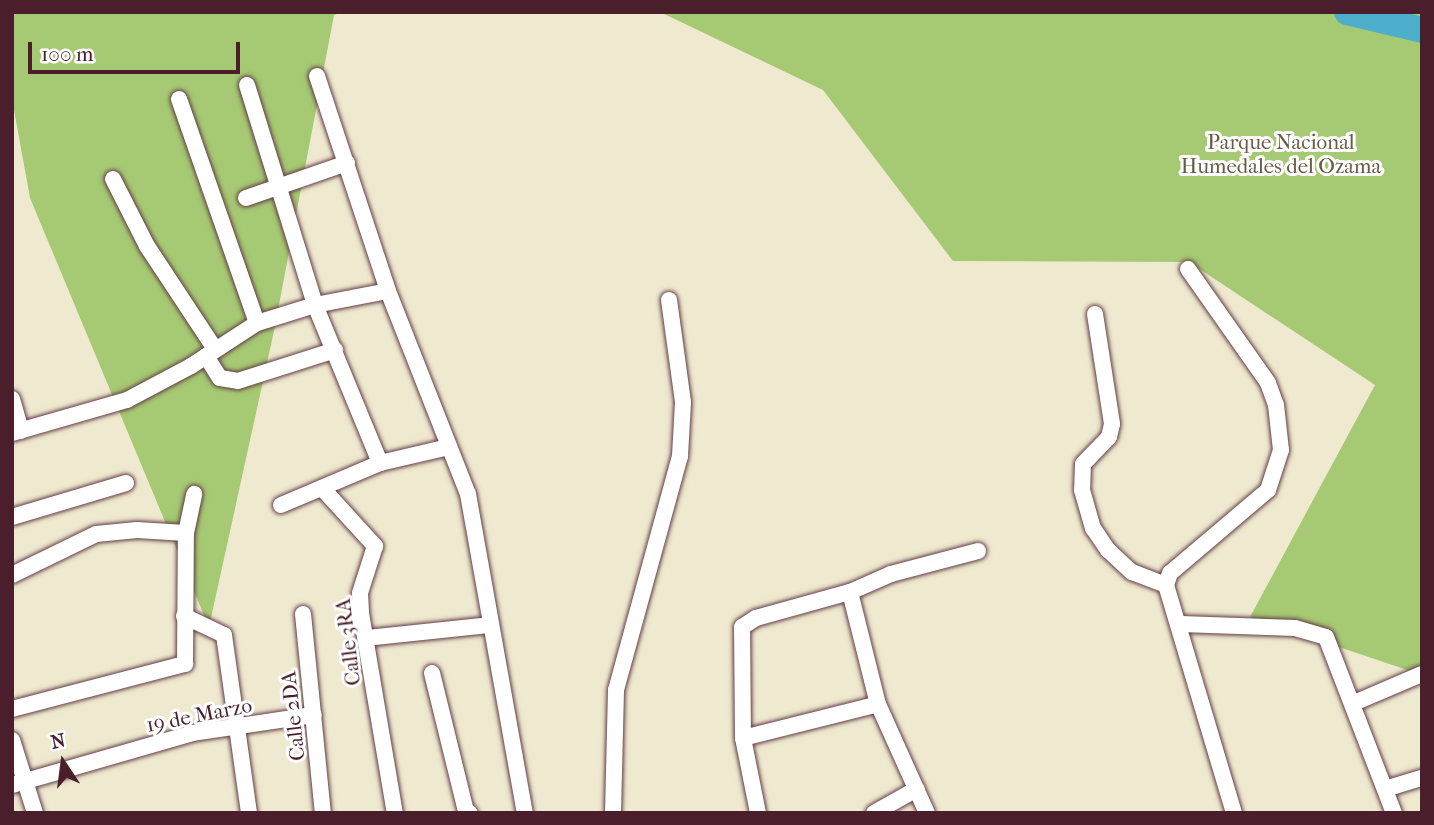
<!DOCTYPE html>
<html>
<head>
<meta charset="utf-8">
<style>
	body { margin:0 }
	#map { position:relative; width:1434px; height:825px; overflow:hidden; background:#efe9d0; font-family:"IM FELL French Canon",serif }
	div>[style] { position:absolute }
	.green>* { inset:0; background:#a6c973 }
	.river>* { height:26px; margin:-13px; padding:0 13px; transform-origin:13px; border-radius:13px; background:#4daecc }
	.roads { filter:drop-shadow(0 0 2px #633d44) drop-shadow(0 0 2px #633d44) }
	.street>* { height:16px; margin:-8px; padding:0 8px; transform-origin:8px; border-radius:8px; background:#fff }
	span { translate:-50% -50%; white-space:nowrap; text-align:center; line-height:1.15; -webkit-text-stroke:6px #fff; paint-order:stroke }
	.park-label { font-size:21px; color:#6a5a44 }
	.street-label { font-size:21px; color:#4a1f2b }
	.frame { position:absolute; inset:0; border:14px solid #4a1f2b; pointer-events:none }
	.north { position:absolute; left:28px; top:727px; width:70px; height:70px; -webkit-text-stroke:5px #fff; paint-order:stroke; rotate:347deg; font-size:19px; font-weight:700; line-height:28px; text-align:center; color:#4a1f2b }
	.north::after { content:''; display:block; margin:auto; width:24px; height:32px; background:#4a1f2b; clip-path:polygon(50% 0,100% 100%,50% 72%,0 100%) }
	.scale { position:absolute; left:28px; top:42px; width:212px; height:32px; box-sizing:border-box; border:4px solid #4a1f2b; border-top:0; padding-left:9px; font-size:21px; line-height:24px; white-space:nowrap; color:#4a1f2b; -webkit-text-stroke:5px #fff; paint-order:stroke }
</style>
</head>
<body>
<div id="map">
	<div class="green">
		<i style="clip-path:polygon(12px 12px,343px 12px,334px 15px,274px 331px,209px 627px,30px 198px,12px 99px)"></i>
		<i style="clip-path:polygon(660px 12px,1422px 12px,1422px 675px,1250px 617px,1375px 385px,1189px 262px,953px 261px,823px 90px)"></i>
	</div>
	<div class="river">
		<i style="left:1347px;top:12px;width:77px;rotate:13.5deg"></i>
	</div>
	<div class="roads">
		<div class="street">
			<i style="left:317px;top:76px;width:226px;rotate:71.7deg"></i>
			<i style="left:388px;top:291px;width:218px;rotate:68.5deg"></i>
			<i style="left:468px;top:494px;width:324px;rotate:79.9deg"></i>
			<i style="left:247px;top:85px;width:230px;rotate:72.8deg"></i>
			<i style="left:315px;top:305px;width:171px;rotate:67.6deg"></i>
			<i style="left:179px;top:99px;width:237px;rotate:70.8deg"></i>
			<i style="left:113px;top:179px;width:75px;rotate:63.1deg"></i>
			<i style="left:147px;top:246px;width:123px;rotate:56.6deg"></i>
			<i style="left:246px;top:198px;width:107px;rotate:-19.1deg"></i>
			<i style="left:1188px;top:269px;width:139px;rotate:54.9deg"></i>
			<i style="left:1268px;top:383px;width:23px;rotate:70deg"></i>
			<i style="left:1276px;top:405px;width:45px;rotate:83.7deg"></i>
			<i style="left:1281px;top:450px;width:42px;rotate:108deg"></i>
			<i style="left:1268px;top:490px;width:128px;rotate:139.7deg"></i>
			<i style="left:1170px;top:573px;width:13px;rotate:108deg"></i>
			<i style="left:1166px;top:585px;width:238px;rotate:73.4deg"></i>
			<i style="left:1095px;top:314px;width:111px;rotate:81.2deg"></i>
			<i style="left:1112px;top:424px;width:13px;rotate:103deg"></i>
			<i style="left:1109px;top:437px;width:37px;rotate:134deg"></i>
			<i style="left:1083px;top:464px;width:26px;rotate:92deg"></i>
			<i style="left:1082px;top:490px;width:40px;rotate:74deg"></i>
			<i style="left:1093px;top:528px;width:27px;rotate:56deg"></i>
			<i style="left:1108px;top:550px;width:33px;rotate:43deg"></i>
			<i style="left:1132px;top:572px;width:36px;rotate:21deg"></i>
			<i style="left:206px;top:356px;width:26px;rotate:58deg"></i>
			<i style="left:220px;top:378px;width:18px;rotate:9deg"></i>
			<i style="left:238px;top:381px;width:102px;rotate:-17.7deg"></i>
			<i style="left:12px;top:399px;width:33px;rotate:74deg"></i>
			<i style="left:12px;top:433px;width:120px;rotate:-16deg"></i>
			<i style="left:127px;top:400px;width:72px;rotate:-28deg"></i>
			<i style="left:191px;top:366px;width:79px;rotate:-33.1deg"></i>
			<i style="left:257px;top:323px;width:61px;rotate:-17.2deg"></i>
			<i style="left:315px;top:305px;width:74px;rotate:-10.9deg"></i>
			<i style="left:322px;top:488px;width:79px;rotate:47.6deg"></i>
			<i style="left:375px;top:546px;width:49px;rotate:107.7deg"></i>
			<i style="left:360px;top:593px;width:20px;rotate:87deg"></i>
			<i style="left:361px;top:613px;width:203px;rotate:80.4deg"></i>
			<i style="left:281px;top:505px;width:108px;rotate:-23deg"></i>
			<i style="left:380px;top:463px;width:71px;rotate:-13.1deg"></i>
			<i style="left:12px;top:517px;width:119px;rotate:-16.6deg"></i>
			<i style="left:12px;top:575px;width:93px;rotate:-26deg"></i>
			<i style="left:96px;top:534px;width:41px;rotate:-5.6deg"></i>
			<i style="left:137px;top:530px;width:49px;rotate:3.5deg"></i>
			<i style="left:850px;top:592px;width:115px;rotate:76deg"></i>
			<i style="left:878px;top:704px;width:120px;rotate:65.8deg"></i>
			<i style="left:303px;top:614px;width:200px;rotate:84.3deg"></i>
			<i style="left:184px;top:616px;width:44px;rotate:25.4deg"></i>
			<i style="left:224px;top:635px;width:180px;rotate:82deg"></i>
			<i style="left:1181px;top:624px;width:114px;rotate:2deg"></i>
			<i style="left:1295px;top:628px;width:32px;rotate:16deg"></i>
			<i style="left:1326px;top:637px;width:189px;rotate:68.9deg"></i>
			<i style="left:366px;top:638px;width:125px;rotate:-6deg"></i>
			<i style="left:432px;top:673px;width:142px;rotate:76.2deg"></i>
			<i style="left:466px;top:811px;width:4px;rotate:27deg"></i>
			<i style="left:1354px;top:703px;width:74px;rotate:-23.1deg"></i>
			<i style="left:12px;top:709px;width:179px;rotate:-14.6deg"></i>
			<i style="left:185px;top:664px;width:131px;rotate:-89.6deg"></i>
			<i style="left:186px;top:533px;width:40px;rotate:-78deg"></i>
			<i style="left:743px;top:738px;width:139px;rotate:-14.1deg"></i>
			<i style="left:12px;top:740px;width:77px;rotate:72.5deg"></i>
			<i style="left:12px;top:785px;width:188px;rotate:-16deg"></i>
			<i style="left:193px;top:733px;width:122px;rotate:-8.5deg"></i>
			<i style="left:1385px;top:789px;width:39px;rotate:-17deg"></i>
			<i style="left:613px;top:813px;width:123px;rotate:-88.6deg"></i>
			<i style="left:616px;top:690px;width:243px;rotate:-74.7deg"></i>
			<i style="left:680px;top:456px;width:54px;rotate:-86.8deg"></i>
			<i style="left:683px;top:402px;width:103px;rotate:-97.8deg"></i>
			<i style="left:758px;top:813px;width:76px;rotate:-101.3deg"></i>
			<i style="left:743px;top:738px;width:111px;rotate:-90.5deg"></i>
			<i style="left:742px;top:627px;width:17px;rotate:-33deg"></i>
			<i style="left:756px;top:618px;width:98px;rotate:-15.5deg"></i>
			<i style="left:850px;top:592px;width:45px;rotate:-23.7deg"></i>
			<i style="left:891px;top:574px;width:90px;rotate:-14.8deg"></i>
			<i style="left:874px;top:813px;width:49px;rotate:-29.2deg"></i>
		</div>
	</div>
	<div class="park-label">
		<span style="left:1281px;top:154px">Parque Nacional<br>Humedales del Ozama</span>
	</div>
	<div class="street-label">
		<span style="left:348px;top:642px;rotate:-97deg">Calle 3RA</span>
		<span style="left:199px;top:715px;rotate:-11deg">19 de Marzo</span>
		<span style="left:293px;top:716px;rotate:-96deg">Calle 2DA</span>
	</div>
	<div class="frame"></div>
	<div class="north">N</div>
	<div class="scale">100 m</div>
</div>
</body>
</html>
